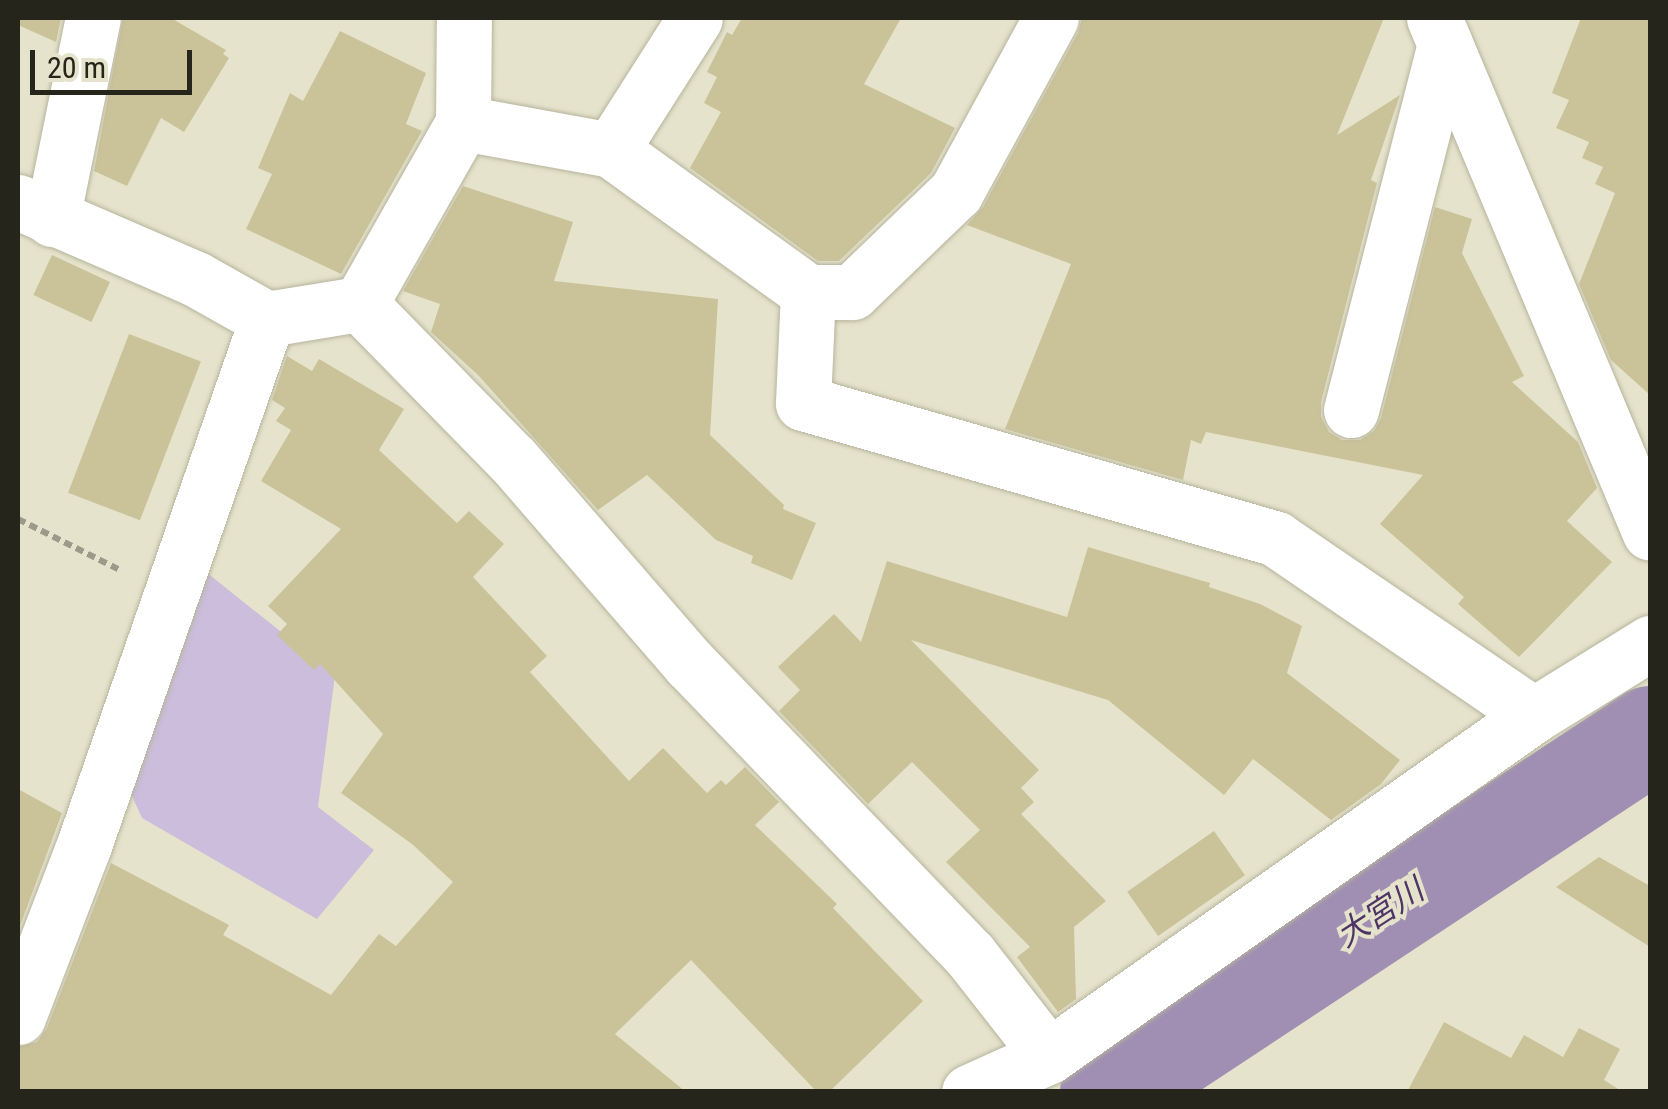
<!DOCTYPE html>
<html>
<head>
<meta charset="utf-8">
<style>
	body { margin:0 }
	#map { position:relative; width:1668px; height:1109px; overflow:hidden; background:#e6e3cc; font-family:"Roboto Condensed","Noto Sans JP",sans-serif }
	div>[style] { position:absolute }
	.green>* { inset:0; background:#cbbddb }
	.river>* { height:98px; margin:-49px; padding:0 49px; transform-origin:49px; border-radius:49px; background:#a08fb3 }
	.building>* { inset:0; background:#cac39a; transform-origin:0 0 }
	.path>* { height:6px; margin-top:-3px; transform-origin:0; background:repeating-linear-gradient(90deg,#9c9a88 0 8px,transparent 0 13px) }
	.roads { filter:drop-shadow(0 0 2px #b7b49d) drop-shadow(0 0 2px #b7b49d) }
	.street>* { height:55px; margin:-27.5px; padding:0 27.5px; transform-origin:27.5px; border-radius:27.5px; background:#fff }
	span { translate:-50% -50%; white-space:nowrap; text-align:center; line-height:1.15; -webkit-text-stroke:8px #e6e3cc; paint-order:stroke }
	.water-label { font-size:32px; color:#4e3566; font-style:italic }
	.frame { position:absolute; inset:0; border:20px solid #26251c; pointer-events:none }
	.scale { position:absolute; left:30px; top:50px; width:162px; height:45px; box-sizing:border-box; border:5px solid #26251c; border-top:0; padding-left:12px; font-size:30px; line-height:35px; white-space:nowrap; color:#26251c; -webkit-text-stroke:8px #e6e3cc; paint-order:stroke }
</style>
</head>
<body>
<div id="map">
	<div class="green">
		<i style="clip-path:polygon(196px 564px,335px 675px,318px 807px,374px 850px,317px 919px,142px 818px,126px 783px)"></i>
	</div>
	<div class="river">
		<i style="left:1109px;top:1092px;width:648px;rotate:-33.42deg"></i>
	</div>
	<div class="building">
		<i style="clip-path:polygon(18px 18px,61px 18px,56px 42px,18px 25px)"></i>
		<i style="clip-path:polygon(123px 18px,171px 18px,226px 50px,223px 54px,229px 58px,184px 132px,161px 118px,127px 186px,94px 171px)"></i>
		<i style="clip-path:polygon(742px 18px,901px 18px,864px 84px,955px 128px,931px 173px,839px 261px,818px 261px,690px 168px,721px 112px,704px 103px,717px 77px,707px 72px,727px 32px,732px 35px)"></i>
		<i style="clip-path:polygon(1082px 18px,1384px 18px,1337px 135px,1400px 95px,1371px 180px,1377px 183px,1321px 402px,1321px 417px,1329px 432px,1342px 440px,1360px 440px,1374px 431px,1381px 418px,1435px 207px,1472px 219px,1462px 253px,1524px 376px,1512px 382px,1578px 442px,1597px 488px,1567px 521px,1612px 562px,1519px 657px,1458px 604px,1464px 597px,1380px 524px,1423px 475px,1206px 432px,1201px 444px,1191px 440px,1183px 480px,1005px 429px,1071px 264px,967px 225px,983px 207px,1078px 33px)"></i>
		<i style="clip-path:polygon(1581px 18px,1650px 18px,1650px 395px,1611px 360px,1579px 284px,1615px 193px,1595px 184px,1603px 167px,1582px 158px,1589px 142px,1556px 128px,1569px 100px,1552px 93px)"></i>
		<i style="clip-path:polygon(340px 31px,426px 73px,406px 124px,422px 131px,341px 274px,246px 229px,272px 174px,258px 168px,290px 93px,303px 101px)"></i>
		<i style="clip-path:polygon(463px 186px,573px 222px,554px 281px,718px 299px,710px 435px,784px 505px,783px 509px,816px 523px,792px 580px,751px 563px,753px 556px,716px 540px,647px 475px,598px 510px,479px 376px,431px 332px,440px 304px,403px 291px)"></i>
		<i style="left:52px;top:255px;width:64px;height:44px;rotate:25deg"></i>
		<i style="left:129px;top:334px;width:77px;height:170px;rotate:21deg"></i>
		<i style="clip-path:polygon(287px 356px,312px 371px,319px 359px,404px 409px,379px 450px,457px 523px,469px 511px,504px 544px,473px 577px,547px 656px,530px 672px,629px 781px,663px 748px,707px 793px,721px 780px,726px 785px,745px 767px,779px 802px,755px 825px,837px 904px,833px 908px,923px 1001px,829px 1092px,817px 1092px,691px 960px,615px 1034px,686px 1092px,18px 1092px,18px 1047px,37px 1042px,47px 1028px,111px 863px,229px 925px,223px 935px,331px 995px,379px 934px,396px 946px,453px 882px,412px 844px,341px 793px,383px 734px,320px 664px,314px 670px,277px 635px,287px 624px,268px 606px,341px 529px,261px 481px,291px 430px,276px 421px,285px 408px,272px 400px)"></i>
		<i style="clip-path:polygon(1088px 547px,1210px 583px,1209px 587px,1260px 604px,1302px 626px,1287px 673px,1400px 760px,1381px 784px,1331px 820px,1253px 759px,1224px 795px,1108px 700px,911px 640px,1039px 770px,1021px 788px,1034px 802px,1021px 814px,1106px 901px,1074px 927px,1076px 999px,1058px 1012px,1017px 957px,1030px 947px,946px 862px,980px 830px,912px 762px,868px 804px,779px 711px,800px 690px,778px 667px,834px 614px,861px 642px,887px 561px,1067px 617px)"></i>
		<i style="clip-path:polygon(18px 789px,62px 813px,18px 931px)"></i>
		<i style="left:1214px;top:831px;width:54px;height:106px;rotate:55deg"></i>
		<i style="clip-path:polygon(1599px 857px,1650px 886px,1650px 947px,1556px 887px)"></i>
		<i style="clip-path:polygon(1444px 1022px,1511px 1058px,1524px 1035px,1563px 1057px,1579px 1028px,1620px 1049px,1604px 1080px,1623px 1092px,1407px 1092px)"></i>
	</div>
	<div class="path">
		<i style="left:18px;top:519px;width:114px;rotate:26.6deg"></i>
	</div>
	<div class="roads">
		<div class="street">
			<i style="left:1434px;top:18px;width:558px;rotate:67.25deg"></i>
			<i style="left:463px;top:123px;width:150px;rotate:10.3deg"></i>
			<i style="left:611px;top:150px;width:243px;rotate:35.8deg"></i>
			<i style="left:808px;top:292px;width:111px;rotate:92.6deg"></i>
			<i style="left:803px;top:403px;width:492px;rotate:16deg"></i>
			<i style="left:1276px;top:539px;width:312px;rotate:34.3deg"></i>
			<i style="left:611px;top:150px;width:156px;rotate:-57.5deg"></i>
			<i style="left:18px;top:202px;width:194px;rotate:23.4deg"></i>
			<i style="left:196px;top:279px;width:81px;rotate:29.4deg"></i>
			<i style="left:267px;top:319px;width:94px;rotate:-9.2deg"></i>
			<i style="left:52px;top:219px;width:205px;rotate:-78.5deg"></i>
			<i style="left:808px;top:292px;width:44px"></i>
			<i style="left:852px;top:292px;width:144px;rotate:-43.9deg"></i>
			<i style="left:956px;top:192px;width:198px;rotate:-61.4deg"></i>
			<i style="left:360px;top:304px;width:219px;rotate:45.6deg"></i>
			<i style="left:513px;top:460px;width:269px;rotate:49.1deg"></i>
			<i style="left:689px;top:663px;width:405px;rotate:46.1deg"></i>
			<i style="left:970px;top:955px;width:128px;rotate:52deg"></i>
			<i style="left:360px;top:304px;width:208px;rotate:-60.4deg"></i>
			<i style="left:463px;top:123px;width:105px;rotate:-89.5deg"></i>
			<i style="left:1351px;top:410px;width:378px;rotate:-75.6deg"></i>
			<i style="left:18px;top:1017px;width:181px;rotate:-69deg"></i>
			<i style="left:83px;top:848px;width:560px;rotate:-70.82deg"></i>
			<i style="left:969px;top:1092px;width:88px;rotate:-24.2deg"></i>
			<i style="left:1049px;top:1056px;width:593px;rotate:-35.11deg"></i>
			<i style="left:1534px;top:715px;width:137px;rotate:-31.8deg"></i>
		</div>
	</div>
	<div class="water-label">
		<span style="left:1380px;top:913px;rotate:-33deg">大宮川</span>
	</div>
	<div class="frame"></div>
	<div class="scale">20 m</div>
</div>
</body>
</html>
